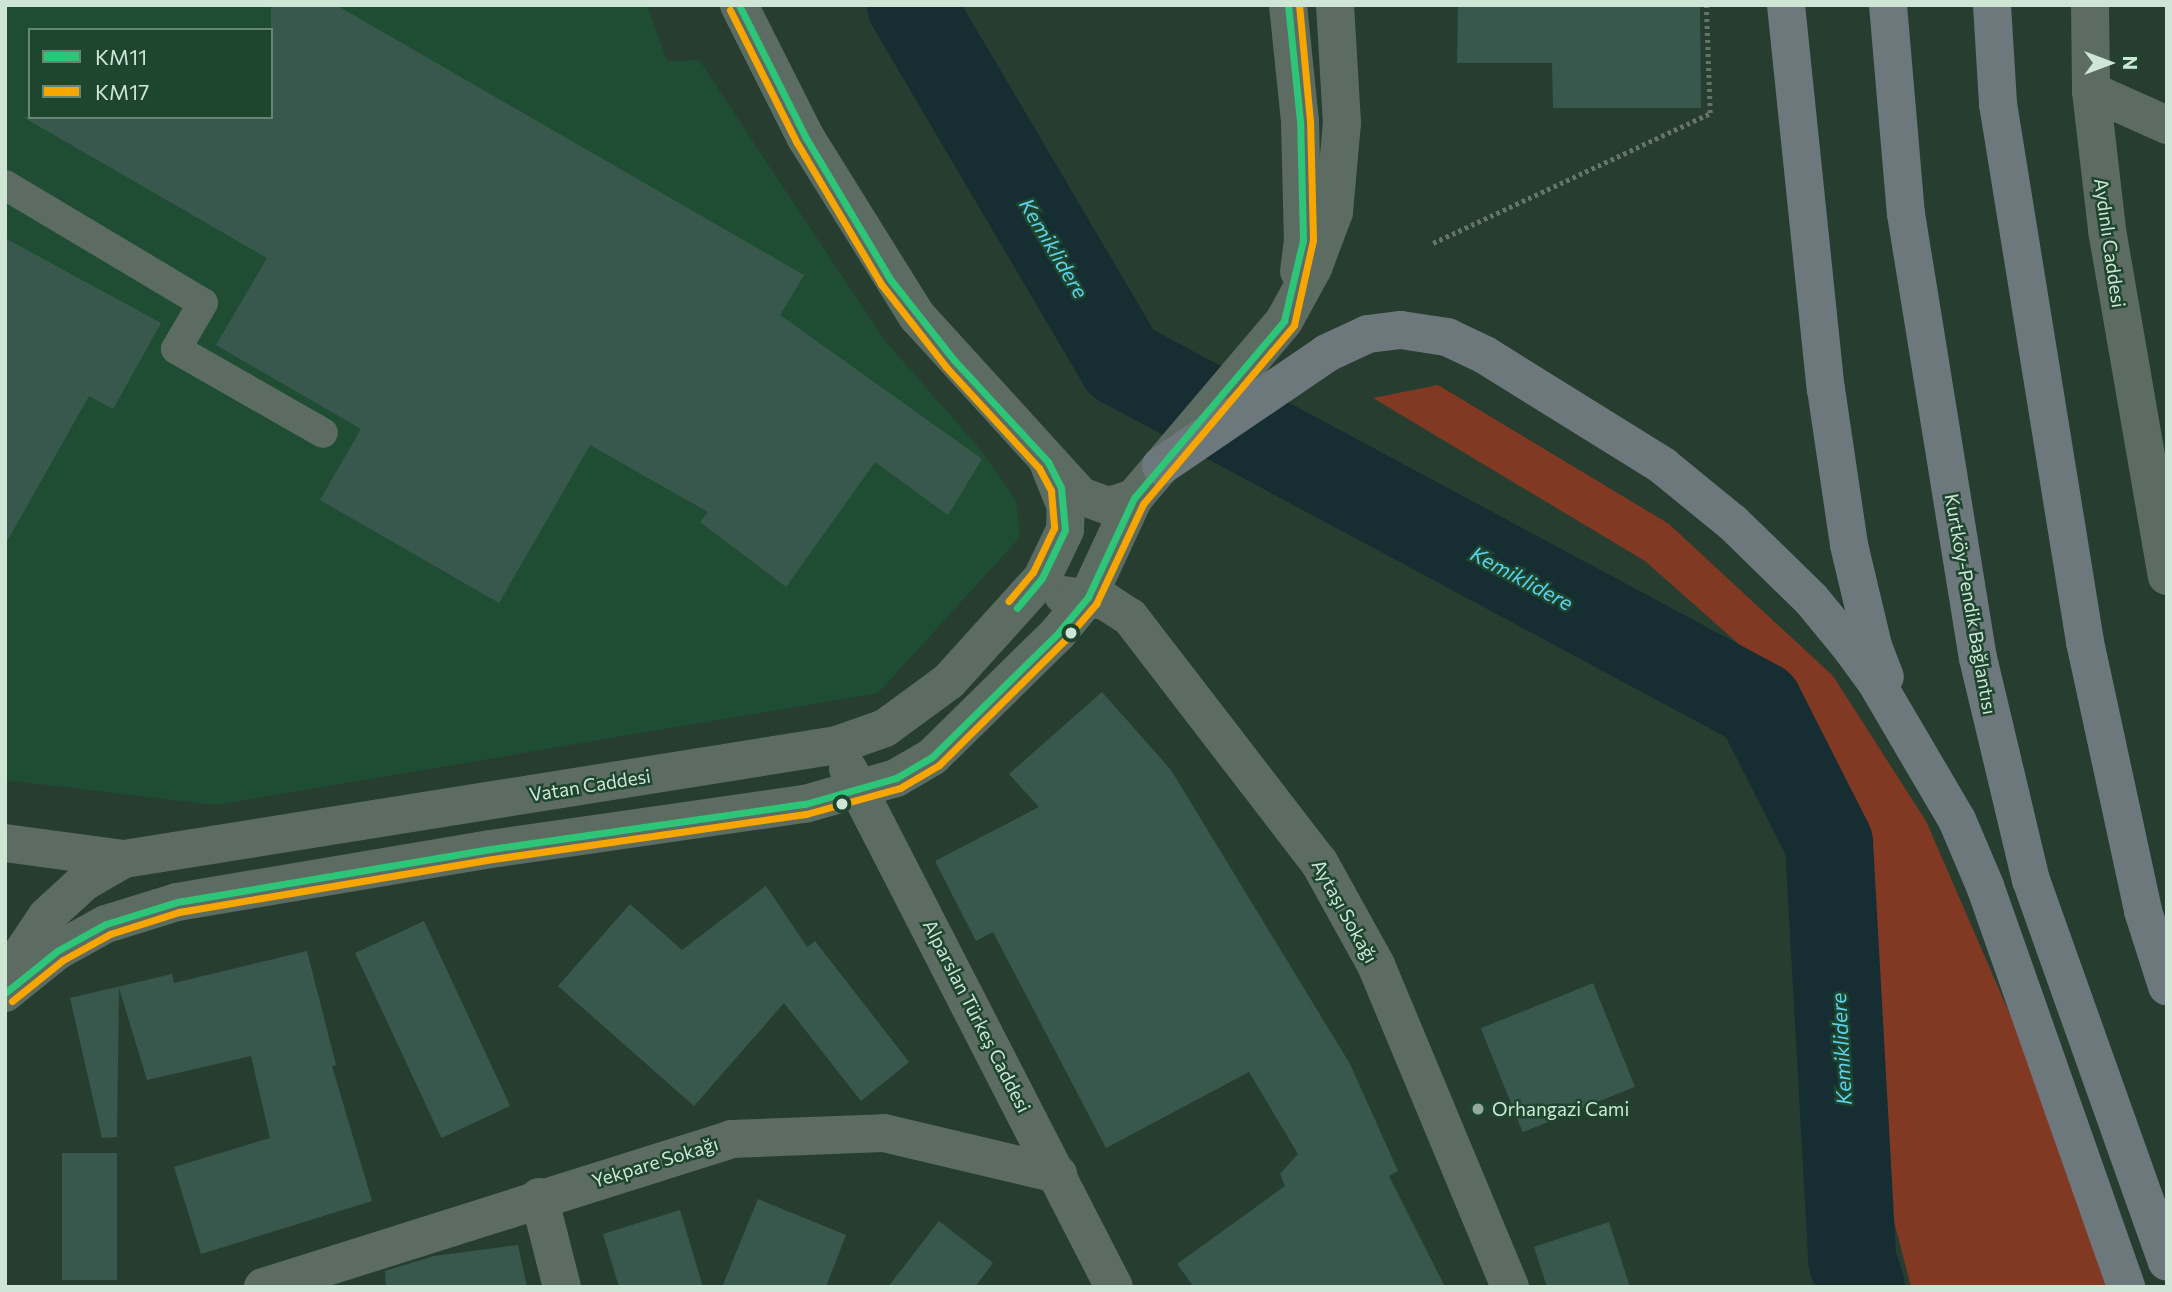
<!DOCTYPE html>
<html>
<head>
<meta charset="utf-8">
<style>
	body { margin:0 }
	#map { position:relative; width:2172px; height:1292px; overflow:hidden; background:#273d30; font-family:Commissioner,sans-serif }
	div>[style] { position:absolute }
	.built>* { inset:0; background:#1f4d33 }
	.green>* { inset:0; background:#823923 }
	.river>* { height:88px; margin:-44px; padding:0 44px; transform-origin:44px; border-radius:44px; background:#162d31 }
	.building>* { inset:0; background:#39584d; transform-origin:0 0 }
	.path>* { height:4.5px; margin-top:-2.25px; transform-origin:0; background:repeating-linear-gradient(90deg,#67746c 0 3.5px,transparent 0 7px) }
	.service>* { height:30px; margin:-15px; padding:0 15px; transform-origin:15px; border-radius:15px; background:#5d6c62 }
	.minor>* { height:38px; margin:-19px; padding:0 19px; transform-origin:19px; border-radius:19px; background:#5d6c62 }
	.tertiary>* { height:38px; margin:-19px; padding:0 19px; transform-origin:19px; border-radius:19px; background:#5d6c62 }
	.motorway>* { height:38px; margin:-19px; padding:0 19px; transform-origin:19px; border-radius:19px; background:#6d787c }
	.bus-1>* { height:7px; margin:-3.5px; padding:0 3.5px; transform-origin:3.5px; border-radius:3.5px; background:#2dc577 }
	.bus-2>* { height:7px; margin:-3.5px; padding:0 3.5px; transform-origin:3.5px; border-radius:3.5px; background:#f7a600 }
	.dots>* { width:19px; height:19px; translate:-50% -50%; box-sizing:border-box; border:4px solid #1e462f; border-radius:50% }
	span { translate:-50% -50%; white-space:nowrap; text-align:center; line-height:1.15; -webkit-text-stroke:5px #1e462f; paint-order:stroke }
	.street-label { font-size:19px; color:#cfe5d6 }
	.poi-label { font-size:19px; color:#cfe5d6 }
	.left { translate:0 -50%; text-align:left }
	.water-label { font-size:21px; color:#5bd1ec; font-style:italic }
	.frame { position:absolute; inset:0; border:7px solid #cfe5d6; pointer-events:none }
	.legend { position:absolute; left:28px; top:28px; width:245px; height:91px; box-sizing:border-box; background:#1e462f; border:2px solid #658672; margin:0; padding:9px 12px; list-style:none; font-size:21px; color:#cfe5d6 }
	.legend li { display:flex; align-items:center; gap:14px; height:35px }
	.legend b { width:35px; border:2px solid #658672 }
	.north { position:absolute; left:2074px; top:28px; width:70px; height:70px; -webkit-text-stroke:5px #1e462f; paint-order:stroke; rotate:90deg; font-size:19px; font-weight:700; line-height:28px; text-align:center; color:#cfe5d6 }
	.north::after { content:''; display:block; margin:auto; width:24px; height:32px; background:#cfe5d6; clip-path:polygon(50% 0,100% 100%,50% 72%,0 100%) }
</style>
</head>
<body>
<div id="map">
	<div class="built">
		<i style="clip-path:polygon(evenodd,5px 5px,647px 5px,667px 61px,699px 60px,886px 342px,979px 448px,1016px 500px,1020px 537px,878px 693px,216px 805px,5px 780px,5px 5px,30px 30px,271px 30px,271px 117px,30px 117px,30px 30px)"></i>
	</div>
	<div class="green">
		<i style="clip-path:polygon(1438px 385px,1669px 524px,1833px 676px,1926px 821px,2021px 1040px,2109px 1287px,1911px 1287px,1874px 1144px,1863px 845px,1775px 676px,1645px 561px,1373px 398px)"></i>
	</div>
	<div class="river">
		<i style="left:911px;top:5px;width:416px;rotate:59.5deg"></i>
		<i style="left:1122px;top:363px;width:723px;rotate:28.23deg"></i>
		<i style="left:1759px;top:705px;width:155px;rotate:63.1deg"></i>
		<i style="left:1829px;top:843px;width:417px;rotate:86.8deg"></i>
		<i style="left:1852px;top:1259px;width:29px;rotate:72deg"></i>
	</div>
	<div class="building">
		<i style="clip-path:polygon(271px 5px,336px 5px,804px 275px,780px 315px,982px 459px,948px 515px,875px 462px,786px 587px,700px 522px,708px 512px,590px 445px,499px 603px,320px 500px,361px 429px,216px 345px,267px 258px,23px 117px,271px 117px)"></i>
		<i style="clip-path:polygon(1458px 5px,1700px 5px,1701px 108px,1553px 108px,1552px 63px,1457px 63px)"></i>
		<i style="clip-path:polygon(5px 238px,161px 323px,113px 409px,89px 396px,5px 545px)"></i>
		<i style="clip-path:polygon(1102px 692px,1171px 770px,1350px 1064px,1398px 1171px,1389px 1176px,1445px 1287px,1194px 1287px,1177px 1264px,1285px 1186px,1280px 1174px,1298px 1154px,1249px 1072px,1106px 1148px,993px 932px,976px 941px,935px 861px,1039px 807px,1009px 774px)"></i>
		<i style="clip-path:polygon(766px 886px,807px 947px,815px 941px,909px 1062px,861px 1101px,784px 1003px,694px 1106px,558px 986px,630px 904px,682px 950px)"></i>
		<i style="left:424px;top:921px;width:204px;height:76px;rotate:65deg"></i>
		<i style="clip-path:polygon(307px 951px,336px 1065px,332px 1066px,372px 1201px,201px 1254px,174px 1167px,270px 1138px,251px 1056px,147px 1080px,119px 988px,117px 1137px,102px 1138px,70px 998px,172px 974px,174px 983px)"></i>
		<i style="left:1593px;top:983px;width:112px;height:121px;rotate:68deg"></i>
		<i style="left:62px;top:1153px;width:55px;height:127px"></i>
		<i style="clip-path:polygon(758px 1199px,846px 1235px,826px 1287px,722px 1287px)"></i>
		<i style="clip-path:polygon(680px 1210px,703px 1287px,619px 1287px,603px 1234px)"></i>
		<i style="clip-path:polygon(939px 1221px,993px 1263px,975px 1287px,888px 1287px)"></i>
		<i style="clip-path:polygon(1609px 1222px,1630px 1287px,1547px 1287px,1534px 1247px)"></i>
		<i style="clip-path:polygon(518px 1245px,527px 1287px,386px 1287px,385px 1271px,434px 1256px)"></i>
	</div>
	<div class="path">
		<i style="left:1433px;top:243px;width:306px;rotate:-25.1deg"></i>
		<i style="left:1710px;top:113px;width:108px;rotate:-92.1deg"></i>
	</div>
	<div class="service">
		<i style="left:5px;top:185px;width:230px;rotate:30.8deg"></i>
		<i style="left:203px;top:303px;width:53px;rotate:120.4deg"></i>
		<i style="left:176px;top:349px;width:169px;rotate:29.7deg"></i>
	</div>
	<div class="minor">
		<i style="left:539px;top:1197px;width:93px;rotate:75.7deg"></i>
		<i style="left:263px;top:1287px;width:491px;rotate:-17.5deg"></i>
		<i style="left:731px;top:1139px;width:153px;rotate:-2.2deg"></i>
		<i style="left:884px;top:1133px;width:179px;rotate:13.3deg"></i>
	</div>
	<div class="tertiary">
		<i style="left:739px;top:5px;width:149px;rotate:63.3deg"></i>
		<i style="left:806px;top:138px;width:210px;rotate:58.1deg"></i>
		<i style="left:917px;top:316px;width:244px;rotate:47.7deg"></i>
		<i style="left:1081px;top:496px;width:30px;rotate:20deg"></i>
		<i style="left:1109px;top:506px;width:26px;rotate:-18deg"></i>
		<i style="left:1288px;top:5px;width:117px;rotate:84.1deg"></i>
		<i style="left:1300px;top:121px;width:119px;rotate:88.6deg"></i>
		<i style="left:1303px;top:240px;width:32px;rotate:97deg"></i>
		<i style="left:2090px;top:5px;width:86px;rotate:89.3deg"></i>
		<i style="left:2091px;top:91px;width:140px;rotate:83.4deg"></i>
		<i style="left:2107px;top:230px;width:351px;rotate:80.2deg"></i>
		<i style="left:2091px;top:91px;width:83px;rotate:24.1deg"></i>
		<i style="left:1063px;top:595px;width:42px;rotate:8.1deg"></i>
		<i style="left:1105px;top:601px;width:30px;rotate:33deg"></i>
		<i style="left:1130px;top:617px;width:309px;rotate:52.4deg"></i>
		<i style="left:1319px;top:862px;width:118px;rotate:61deg"></i>
		<i style="left:1376px;top:965px;width:349px;rotate:67.4deg"></i>
		<i style="left:848px;top:769px;width:582px;rotate:62.82deg"></i>
		<i style="left:5px;top:843px;width:120px;rotate:7.7deg"></i>
		<i style="left:5px;top:978px;width:75px;rotate:-55.9deg"></i>
		<i style="left:47px;top:916px;width:50px;rotate:-42.6deg"></i>
		<i style="left:84px;top:882px;width:46px;rotate:-29.9deg"></i>
		<i style="left:124px;top:859px;width:722px;rotate:-9.08deg"></i>
		<i style="left:837px;top:745px;width:51px;rotate:-19.5deg"></i>
		<i style="left:885px;top:728px;width:79px;rotate:-36.3deg"></i>
		<i style="left:949px;top:681px;width:139px;rotate:-47.9deg"></i>
		<i style="left:1042px;top:578px;width:53px;rotate:-64.4deg"></i>
		<i style="left:1065px;top:530px;width:23px;rotate:-88deg"></i>
		<i style="left:1066px;top:507px;width:48px;rotate:-111.8deg"></i>
		<i style="left:5px;top:993px;width:67px;rotate:-38.9deg"></i>
		<i style="left:57px;top:951px;width:56px;rotate:-28.9deg"></i>
		<i style="left:106px;top:924px;width:74px;rotate:-17.2deg"></i>
		<i style="left:177px;top:902px;width:318px;rotate:-9.6deg"></i>
		<i style="left:491px;top:849px;width:317px;rotate:-8.2deg"></i>
		<i style="left:805px;top:804px;width:95px;rotate:-15.9deg"></i>
		<i style="left:896px;top:778px;width:42px;rotate:-30.3deg"></i>
		<i style="left:932px;top:757px;width:177px;rotate:-44.5deg"></i>
		<i style="left:1058px;top:633px;width:47px;rotate:-50.2deg"></i>
		<i style="left:1088px;top:597px;width:109px;rotate:-65.1deg"></i>
		<i style="left:1134px;top:498px;width:232px;rotate:-49.7deg"></i>
		<i style="left:1284px;top:321px;width:60px;rotate:-61.3deg"></i>
		<i style="left:1313px;top:268px;width:60px;rotate:-69.4deg"></i>
		<i style="left:1334px;top:212px;width:89px;rotate:-84.9deg"></i>
		<i style="left:1342px;top:123px;width:118px;rotate:-93.4deg"></i>
	</div>
	<div class="motorway">
		<i style="left:1786px;top:5px;width:386px;rotate:84.1deg"></i>
		<i style="left:1826px;top:389px;width:158px;rotate:81.6deg"></i>
		<i style="left:1849px;top:545px;width:104px;rotate:76.6deg"></i>
		<i style="left:1873px;top:646px;width:33px;rotate:69deg"></i>
		<i style="left:1888px;top:5px;width:210px;rotate:85.1deg"></i>
		<i style="left:1906px;top:214px;width:450px;rotate:80.8deg"></i>
		<i style="left:1978px;top:658px;width:228px;rotate:76.6deg"></i>
		<i style="left:2031px;top:880px;width:405px;rotate:70.4deg"></i>
		<i style="left:1992px;top:5px;width:99px;rotate:86.5deg"></i>
		<i style="left:1998px;top:104px;width:545px;rotate:80.81deg"></i>
		<i style="left:2085px;top:642px;width:275px;rotate:77.8deg"></i>
		<i style="left:2143px;top:911px;width:79px;rotate:72.3deg"></i>
		<i style="left:1161px;top:466px;width:201px;rotate:-34.2deg"></i>
		<i style="left:1327px;top:353px;width:45px;rotate:-24.9deg"></i>
		<i style="left:1368px;top:334px;width:33px;rotate:-7deg"></i>
		<i style="left:1401px;top:330px;width:47px;rotate:8.7deg"></i>
		<i style="left:1447px;top:337px;width:42px;rotate:25.3deg"></i>
		<i style="left:1485px;top:355px;width:210px;rotate:31.9deg"></i>
		<i style="left:1663px;top:466px;width:90px;rotate:39.2deg"></i>
		<i style="left:1733px;top:523px;width:109px;rotate:44.3deg"></i>
		<i style="left:1811px;top:599px;width:65px;rotate:50.6deg"></i>
		<i style="left:1852px;top:649px;width:41px;rotate:54deg"></i>
		<i style="left:1876px;top:682px;width:160px;rotate:59.6deg"></i>
		<i style="left:1957px;top:820px;width:72px;rotate:67deg"></i>
		<i style="left:1985px;top:886px;width:425px;rotate:70.6deg"></i>
	</div>
	<div class="bus-1">
		<i style="left:739px;top:5px;width:149px;rotate:63.3deg"></i>
		<i style="left:806px;top:138px;width:164px;rotate:59.2deg"></i>
		<i style="left:890px;top:279px;width:103px;rotate:51.7deg"></i>
		<i style="left:954px;top:360px;width:139px;rotate:47.3deg"></i>
		<i style="left:1048px;top:462px;width:29px;rotate:63deg"></i>
		<i style="left:1061px;top:488px;width:42px;rotate:84.6deg"></i>
		<i style="left:1065px;top:530px;width:53px;rotate:115.6deg"></i>
		<i style="left:1042px;top:578px;width:39px;rotate:130deg"></i>
		<i style="left:5px;top:993px;width:67px;rotate:-38.9deg"></i>
		<i style="left:57px;top:951px;width:56px;rotate:-28.9deg"></i>
		<i style="left:106px;top:924px;width:74px;rotate:-17.2deg"></i>
		<i style="left:177px;top:902px;width:318px;rotate:-9.6deg"></i>
		<i style="left:491px;top:849px;width:317px;rotate:-8.2deg"></i>
		<i style="left:805px;top:804px;width:95px;rotate:-15.9deg"></i>
		<i style="left:896px;top:778px;width:42px;rotate:-30.3deg"></i>
		<i style="left:932px;top:757px;width:177px;rotate:-44.5deg"></i>
		<i style="left:1058px;top:633px;width:47px;rotate:-50.2deg"></i>
		<i style="left:1088px;top:597px;width:109px;rotate:-65.1deg"></i>
		<i style="left:1134px;top:498px;width:232px;rotate:-49.7deg"></i>
		<i style="left:1284px;top:321px;width:83px;rotate:-76.8deg"></i>
		<i style="left:1303px;top:240px;width:119px;rotate:-91.4deg"></i>
		<i style="left:1300px;top:121px;width:117px;rotate:-95.9deg"></i>
	</div>
	<div class="bus-2">
		<i style="left:730px;top:10px;width:149px;rotate:63.3deg"></i>
		<i style="left:797px;top:143px;width:164px;rotate:59.2deg"></i>
		<i style="left:881px;top:284px;width:105px;rotate:51.9deg"></i>
		<i style="left:946px;top:367px;width:137px;rotate:47.4deg"></i>
		<i style="left:1039px;top:468px;width:26px;rotate:62deg"></i>
		<i style="left:1051px;top:491px;width:37px;rotate:85deg"></i>
		<i style="left:1054px;top:528px;width:49px;rotate:115.5deg"></i>
		<i style="left:1033px;top:572px;width:38px;rotate:130deg"></i>
		<i style="left:12px;top:1001px;width:65px;rotate:-38.8deg"></i>
		<i style="left:63px;top:960px;width:54px;rotate:-29deg"></i>
		<i style="left:110px;top:934px;width:72px;rotate:-17.7deg"></i>
		<i style="left:179px;top:912px;width:318px;rotate:-9.6deg"></i>
		<i style="left:493px;top:859px;width:316px;rotate:-8.2deg"></i>
		<i style="left:806px;top:814px;width:98px;rotate:-15.5deg"></i>
		<i style="left:900px;top:788px;width:45px;rotate:-30.5deg"></i>
		<i style="left:939px;top:765px;width:177px;rotate:-44.8deg"></i>
		<i style="left:1065px;top:640px;width:48px;rotate:-49.3deg"></i>
		<i style="left:1096px;top:604px;width:110px;rotate:-64.8deg"></i>
		<i style="left:1143px;top:504px;width:234px;rotate:-49.8deg"></i>
		<i style="left:1294px;top:325px;width:87px;rotate:-77.4deg"></i>
		<i style="left:1313px;top:240px;width:119px;rotate:-91.4deg"></i>
		<i style="left:1310px;top:121px;width:117px;rotate:-95.4deg"></i>
	</div>
	<div class="dots">
		<i style="left:1071px;top:633px;background:#cfe5d6"></i>
		<i style="left:842px;top:804px;background:#cfe5d6"></i>
		<i style="left:1478px;top:1109px;background:#94aa9c"></i>
	</div>
	<div class="street-label">
		<span style="left:2110px;top:243px;rotate:82deg">Aydınlı Caddesi</span>
		<span style="left:1971px;top:604px;rotate:80deg">Kurtköy-Pendik Bağlantısı</span>
		<span style="left:590px;top:785px;rotate:-9deg">Vatan Caddesi</span>
		<span style="left:1345px;top:911px;rotate:61deg">Aytaşı Sokağı</span>
		<span style="left:977px;top:1016px;rotate:63deg">Alparslan Türkeş Caddesi</span>
		<span style="left:655px;top:1162px;rotate:-17deg">Yekpare Sokağı</span>
	</div>
	<div class="poi-label">
		<span class="left" style="left:1492px;top:1109px">Orhangazi Cami</span>
	</div>
	<div class="water-label">
		<span style="left:1054px;top:248px;rotate:59deg">Kemiklidere</span>
		<span style="left:1522px;top:578px;rotate:28deg">Kemiklidere</span>
		<span style="left:1841px;top:1049px;rotate:-93deg">Kemiklidere</span>
	</div>
	<div class="frame"></div>
	<ul class="legend">
	<li><b style="height:9px;background:#2dc577"></b>KM11</li>
	<li><b style="height:9px;background:#f7a600"></b>KM17</li>
	</ul>
	<div class="north">N</div>
</div>
</body>
</html>
